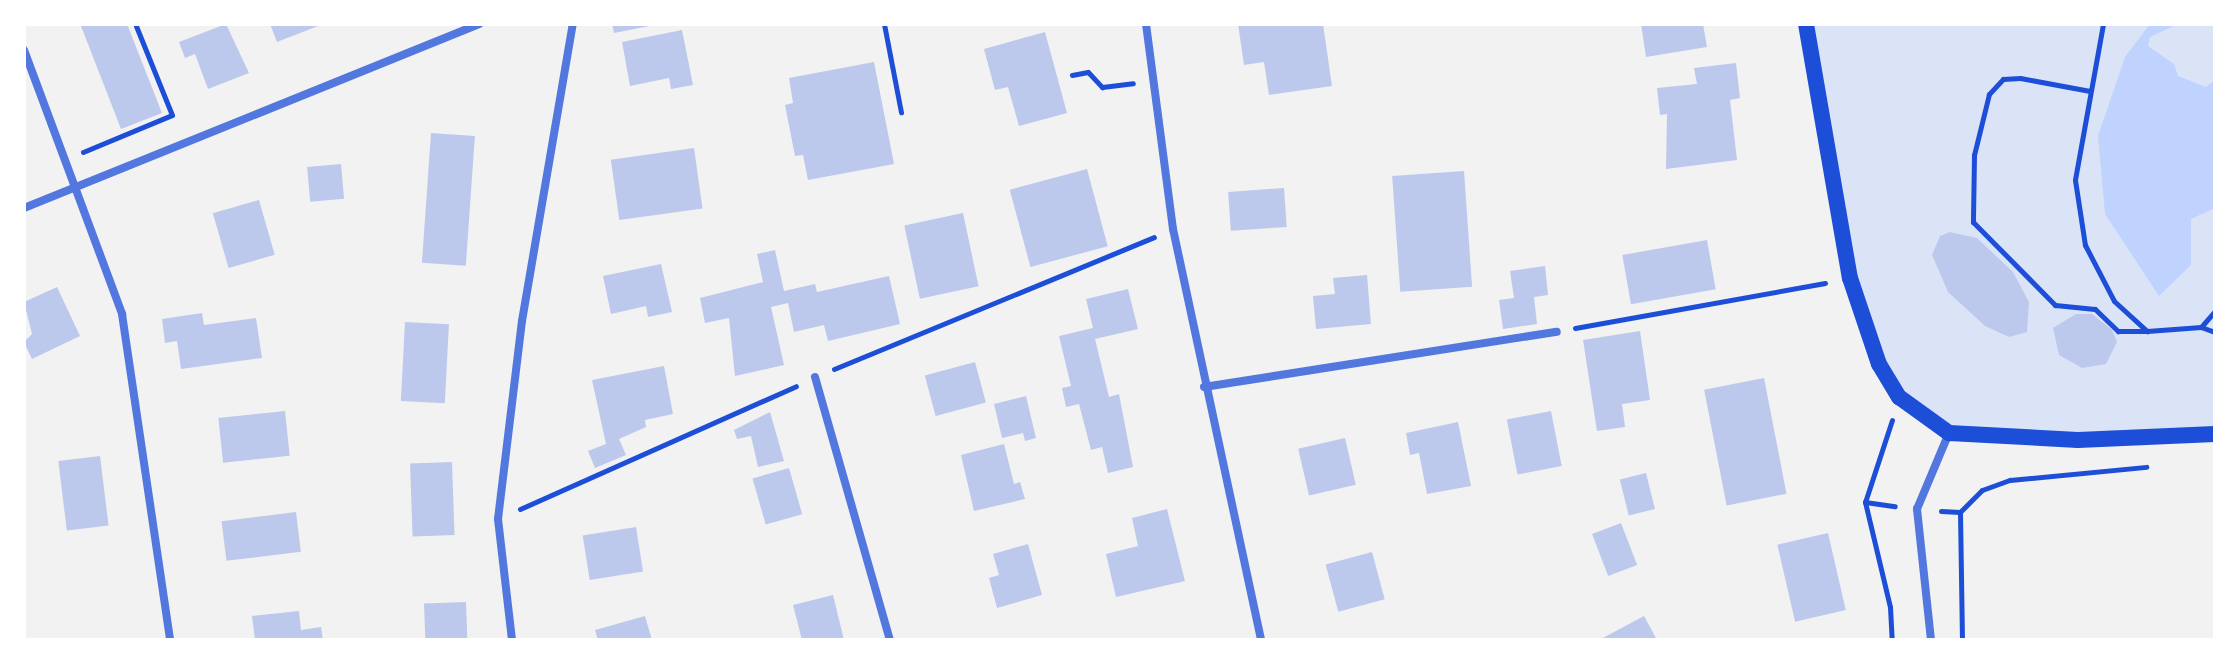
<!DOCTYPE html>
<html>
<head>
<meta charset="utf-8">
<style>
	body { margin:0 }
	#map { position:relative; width:2239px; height:664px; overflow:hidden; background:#f2f2f2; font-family:"Alegreya Sans",sans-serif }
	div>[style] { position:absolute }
	.green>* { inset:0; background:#dbe4f7 }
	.water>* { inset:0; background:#bfd3fe }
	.building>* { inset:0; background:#bdc9ec; transform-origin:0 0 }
	.path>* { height:5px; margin:-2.5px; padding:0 2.5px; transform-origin:2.5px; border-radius:2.5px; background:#1d4ed8 }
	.minor>* { height:8px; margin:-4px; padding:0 4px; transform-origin:4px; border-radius:4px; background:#5277de }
	.secondary>* { height:16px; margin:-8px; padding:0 8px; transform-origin:8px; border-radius:8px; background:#1d4ed8 }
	span { translate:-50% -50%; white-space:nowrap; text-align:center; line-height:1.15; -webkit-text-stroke:6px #fff; paint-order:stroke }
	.frame { position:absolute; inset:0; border:26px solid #fff; pointer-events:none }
</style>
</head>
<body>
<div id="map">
	<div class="green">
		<i style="clip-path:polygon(1806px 24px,2215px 24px,2215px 434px,1949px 433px,1899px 397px,1850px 278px)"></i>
	</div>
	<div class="water">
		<i style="clip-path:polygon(2150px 24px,2178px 24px,2150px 37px,2148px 46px,2174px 64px,2178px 76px,2206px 87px,2215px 80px,2215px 208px,2191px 219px,2191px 265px,2159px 296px,2105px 214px,2098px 136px,2125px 57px)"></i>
	</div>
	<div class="building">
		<i style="clip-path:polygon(86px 24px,127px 24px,162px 113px,121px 129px,81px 26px)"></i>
		<i style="clip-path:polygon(226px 24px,249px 73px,208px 89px,195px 54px,185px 58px,179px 42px)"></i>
		<i style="clip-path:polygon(270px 24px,317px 24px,318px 26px,277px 42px)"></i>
		<i style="clip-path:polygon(612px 24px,654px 24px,655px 25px,614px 33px)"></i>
		<i style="clip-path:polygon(1238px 24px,1323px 24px,1332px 86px,1269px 95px,1264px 62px,1244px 65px)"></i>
		<i style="clip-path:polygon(1641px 24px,1703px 24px,1707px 47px,1646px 57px)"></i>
		<i style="clip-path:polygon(682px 30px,693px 85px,671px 89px,669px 78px,630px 86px,622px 42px)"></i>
		<i style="clip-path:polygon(1045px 32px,1067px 113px,1019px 126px,1008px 87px,995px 90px,984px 49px)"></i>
		<i style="clip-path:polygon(874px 62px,894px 164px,808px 180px,803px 155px,795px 156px,785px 105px,793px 103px,789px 78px)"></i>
		<i style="clip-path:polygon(1736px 63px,1740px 98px,1730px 100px,1737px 160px,1666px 169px,1667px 114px,1660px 115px,1657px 88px,1697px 84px,1694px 68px)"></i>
		<i style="left:431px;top:133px;width:44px;height:130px;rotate:4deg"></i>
		<i style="left:694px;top:148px;width:61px;height:84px;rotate:82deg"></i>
		<i style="left:341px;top:164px;width:35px;height:34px;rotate:85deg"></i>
		<i style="left:1087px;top:169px;width:80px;height:80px;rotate:75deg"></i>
		<i style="left:1464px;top:171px;width:116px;height:72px;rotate:86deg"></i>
		<i style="left:1284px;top:188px;width:39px;height:56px;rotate:86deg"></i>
		<i style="left:259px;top:200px;width:57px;height:48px;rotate:74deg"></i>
		<i style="left:963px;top:213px;width:75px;height:60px;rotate:78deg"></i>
		<i style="clip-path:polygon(1950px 232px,1977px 238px,2013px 272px,2029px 302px,2027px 332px,2009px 337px,1985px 326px,1948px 292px,1932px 255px,1940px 236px)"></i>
		<i style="left:1707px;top:240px;width:50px;height:86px;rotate:80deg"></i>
		<i style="clip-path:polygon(775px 250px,784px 291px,815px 284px,817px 292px,889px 276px,900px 324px,828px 341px,824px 325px,794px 332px,788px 303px,771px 307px,784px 365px,735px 376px,729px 318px,705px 323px,700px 298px,763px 282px,757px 254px)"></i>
		<i style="clip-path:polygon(661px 264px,672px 312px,648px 317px,646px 306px,611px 314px,603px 276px)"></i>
		<i style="clip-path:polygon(1545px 266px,1548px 295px,1534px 297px,1537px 324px,1503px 329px,1499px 300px,1514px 298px,1510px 271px)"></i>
		<i style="clip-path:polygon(1367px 275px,1371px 324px,1316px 329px,1313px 296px,1335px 294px,1333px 278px)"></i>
		<i style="clip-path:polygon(57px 287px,80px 336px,32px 359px,24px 342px,32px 334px,24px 302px)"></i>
		<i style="clip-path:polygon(1128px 289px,1138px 329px,1095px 339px,1109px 397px,1119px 394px,1133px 467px,1108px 473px,1102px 447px,1091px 450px,1079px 404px,1066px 407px,1062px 388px,1071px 386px,1059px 336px,1093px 328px,1086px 299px)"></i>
		<i style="clip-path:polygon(202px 313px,204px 325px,256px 318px,262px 358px,181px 369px,177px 341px,165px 343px,162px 319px)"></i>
		<i style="clip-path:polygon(2076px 314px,2092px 314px,2112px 330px,2117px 342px,2106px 364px,2082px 368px,2059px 355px,2053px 328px)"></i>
		<i style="left:405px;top:322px;width:44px;height:79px;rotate:3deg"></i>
		<i style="clip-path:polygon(1640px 331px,1650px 400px,1622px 404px,1625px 427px,1597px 431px,1583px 340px)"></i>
		<i style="left:975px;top:362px;width:42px;height:52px;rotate:75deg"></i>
		<i style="clip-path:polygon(664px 366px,673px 414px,645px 420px,646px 427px,619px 439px,626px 455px,595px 468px,588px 451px,606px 444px,592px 380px)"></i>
		<i style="left:1764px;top:378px;width:118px;height:61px;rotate:79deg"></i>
		<i style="clip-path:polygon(1026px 396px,1036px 438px,1025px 441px,1023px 433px,1002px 438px,994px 404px)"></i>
		<i style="left:285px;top:411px;width:45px;height:67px;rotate:84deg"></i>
		<i style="left:1551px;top:411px;width:56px;height:45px;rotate:79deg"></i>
		<i style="clip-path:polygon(770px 412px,784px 461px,758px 467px,751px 436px,737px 439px,734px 430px)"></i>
		<i style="clip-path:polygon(1458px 422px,1471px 486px,1427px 494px,1419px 453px,1410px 455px,1406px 433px)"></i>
		<i style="left:1345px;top:438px;width:48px;height:48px;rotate:77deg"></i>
		<i style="clip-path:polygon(1004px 444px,1014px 484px,1020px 482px,1025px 499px,974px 511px,961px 455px)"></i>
		<i style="left:100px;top:456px;width:70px;height:42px;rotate:83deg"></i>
		<i style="left:452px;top:462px;width:73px;height:42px;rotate:88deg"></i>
		<i style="left:789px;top:468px;width:48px;height:38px;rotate:74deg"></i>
		<i style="left:1646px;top:473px;width:37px;height:27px;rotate:76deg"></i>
		<i style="clip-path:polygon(1167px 509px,1185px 581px,1116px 597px,1106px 554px,1138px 546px,1132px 518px)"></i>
		<i style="left:296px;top:512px;width:40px;height:75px;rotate:83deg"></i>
		<i style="left:1621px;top:523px;width:45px;height:31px;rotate:69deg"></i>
		<i style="left:636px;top:527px;width:45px;height:54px;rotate:81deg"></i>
		<i style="left:1828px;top:533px;width:79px;height:52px;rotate:77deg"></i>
		<i style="clip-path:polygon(1028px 544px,1042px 595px,997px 608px,989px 578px,999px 575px,993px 554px)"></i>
		<i style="left:1372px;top:552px;width:49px;height:48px;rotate:75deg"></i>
		<i style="clip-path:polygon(833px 595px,844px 640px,802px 640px,793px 605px)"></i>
		<i style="left:466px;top:602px;width:38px;height:42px;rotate:88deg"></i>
		<i style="clip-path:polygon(299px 611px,301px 630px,321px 627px,323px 640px,255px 640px,252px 616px)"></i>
		<i style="clip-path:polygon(645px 616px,652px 640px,598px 640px,595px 630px)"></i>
		<i style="clip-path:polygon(1644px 616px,1657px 640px,1599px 640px)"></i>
	</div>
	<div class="path">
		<i style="left:884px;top:24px;width:90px;rotate:79.1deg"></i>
		<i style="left:2103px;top:24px;width:158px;rotate:100.2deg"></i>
		<i style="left:2075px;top:180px;width:66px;rotate:81.3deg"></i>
		<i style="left:2085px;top:245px;width:63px;rotate:62.6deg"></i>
		<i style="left:2114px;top:301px;width:45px;rotate:42.3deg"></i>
		<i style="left:2147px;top:331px;width:54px;rotate:-4.2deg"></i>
		<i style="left:2201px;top:327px;width:15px;rotate:20deg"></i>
		<i style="left:1072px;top:75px;width:16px;rotate:-11deg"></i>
		<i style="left:1088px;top:72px;width:21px;rotate:47deg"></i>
		<i style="left:1102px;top:87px;width:31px;rotate:-7deg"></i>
		<i style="left:2090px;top:91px;width:71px;rotate:-169.5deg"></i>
		<i style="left:2020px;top:78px;width:17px;rotate:177deg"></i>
		<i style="left:2003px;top:79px;width:21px;rotate:133deg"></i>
		<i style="left:1989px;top:94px;width:63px;rotate:103.8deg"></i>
		<i style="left:1974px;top:155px;width:67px;rotate:90.9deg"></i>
		<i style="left:1973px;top:222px;width:117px;rotate:45.3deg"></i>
		<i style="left:2055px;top:305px;width:40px;rotate:5.7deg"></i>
		<i style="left:2095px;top:309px;width:32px;rotate:44deg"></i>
		<i style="left:2118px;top:331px;width:29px"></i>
		<i style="left:83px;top:152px;width:96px;rotate:-22.6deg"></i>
		<i style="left:172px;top:115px;width:96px;rotate:-112deg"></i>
		<i style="left:2201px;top:327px;width:21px;rotate:-49deg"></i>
		<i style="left:1575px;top:328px;width:254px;rotate:-10.2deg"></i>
		<i style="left:834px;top:369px;width:346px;rotate:-22.4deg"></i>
		<i style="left:1892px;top:420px;width:86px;rotate:108.2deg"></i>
		<i style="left:1865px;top:502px;width:108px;rotate:76.6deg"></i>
		<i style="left:1890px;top:607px;width:33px;rotate:87deg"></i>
		<i style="left:1865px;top:502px;width:30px;rotate:8deg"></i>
		<i style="left:520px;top:509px;width:302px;rotate:-24deg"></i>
		<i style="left:1941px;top:511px;width:19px;rotate:3deg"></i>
		<i style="left:1962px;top:640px;width:128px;rotate:-90.9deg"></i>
		<i style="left:1960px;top:512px;width:31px;rotate:-45deg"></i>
		<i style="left:1982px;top:490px;width:30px;rotate:-20deg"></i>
		<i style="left:2010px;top:480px;width:137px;rotate:-5.5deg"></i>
		<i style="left:2135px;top:640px;width:33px"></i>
	</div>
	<div class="minor">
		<i style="left:1146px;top:24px;width:207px;rotate:82.5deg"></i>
		<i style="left:1173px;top:229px;width:420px;rotate:77.9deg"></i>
		<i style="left:24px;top:50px;width:282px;rotate:69.6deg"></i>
		<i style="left:122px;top:314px;width:330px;rotate:81.6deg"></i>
		<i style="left:24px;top:208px;width:491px;rotate:-22deg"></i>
		<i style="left:815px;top:377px;width:273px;rotate:74.1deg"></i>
		<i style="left:1204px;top:387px;width:357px;rotate:-8.9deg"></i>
		<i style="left:512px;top:640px;width:122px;rotate:-96.6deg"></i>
		<i style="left:498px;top:519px;width:199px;rotate:-83.1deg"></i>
		<i style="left:522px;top:321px;width:301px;rotate:-80.3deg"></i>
		<i style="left:1931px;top:640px;width:132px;rotate:-96.1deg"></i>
		<i style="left:1917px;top:509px;width:82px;rotate:-67.2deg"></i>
	</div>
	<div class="secondary">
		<i style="left:1806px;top:24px;width:258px;rotate:80.2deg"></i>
		<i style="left:1850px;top:278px;width:91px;rotate:71.4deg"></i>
		<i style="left:1879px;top:364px;width:39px;rotate:59deg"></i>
		<i style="left:1899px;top:397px;width:62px;rotate:35.8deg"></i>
		<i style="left:1949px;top:433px;width:129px;rotate:3.1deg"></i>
		<i style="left:2078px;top:440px;width:137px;rotate:-2.5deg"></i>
	</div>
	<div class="frame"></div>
</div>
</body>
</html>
